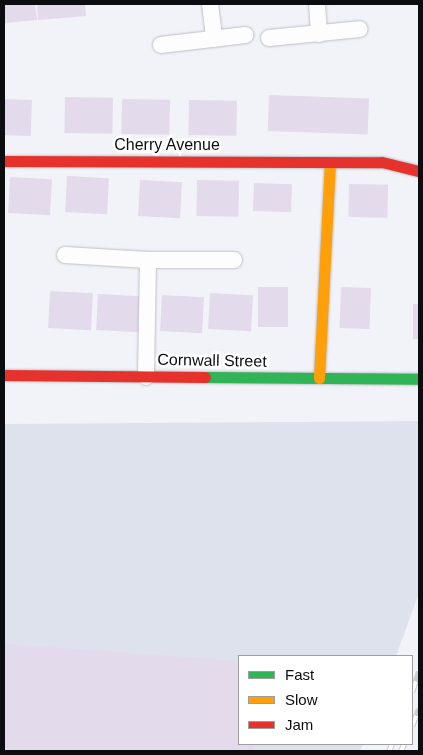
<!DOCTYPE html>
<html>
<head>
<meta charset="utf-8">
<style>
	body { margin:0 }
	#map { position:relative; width:423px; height:755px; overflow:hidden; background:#f1f3f8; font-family:Helvetica,sans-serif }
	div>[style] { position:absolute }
	.built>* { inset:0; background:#dee2ed }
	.building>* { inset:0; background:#e3daeb; transform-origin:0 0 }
	.roads { filter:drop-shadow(0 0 1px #bebfc3) drop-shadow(0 0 1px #bebfc3) }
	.lane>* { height:16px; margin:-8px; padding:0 8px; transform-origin:8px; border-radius:8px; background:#fdfdfe }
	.fast>* { height:11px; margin:-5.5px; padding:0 5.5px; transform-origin:5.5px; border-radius:5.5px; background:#30b455 }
	.slow>* { height:11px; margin:-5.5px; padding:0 5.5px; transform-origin:5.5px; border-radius:5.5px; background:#ff9f0a }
	.jam>* { height:11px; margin:-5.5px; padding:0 5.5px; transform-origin:5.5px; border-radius:5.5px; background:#e5322d }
	.rail>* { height:5.5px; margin-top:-2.75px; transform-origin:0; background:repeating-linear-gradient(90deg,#fff 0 11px,#ccccce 0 22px); box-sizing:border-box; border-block:1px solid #ccccce }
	span { translate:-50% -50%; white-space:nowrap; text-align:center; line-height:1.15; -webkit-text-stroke:5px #fff; paint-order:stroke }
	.street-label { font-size:16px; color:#0c0d10 }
	.frame { position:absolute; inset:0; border:5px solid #0c0d10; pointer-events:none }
	.legend { position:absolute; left:238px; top:655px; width:175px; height:90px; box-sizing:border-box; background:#fff; border:1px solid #9e9e9f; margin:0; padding:6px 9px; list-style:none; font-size:15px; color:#0c0d10 }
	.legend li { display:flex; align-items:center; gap:10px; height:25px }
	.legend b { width:25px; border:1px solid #9e9e9f }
</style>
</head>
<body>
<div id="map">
	<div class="built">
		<i style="clip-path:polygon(419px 421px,419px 593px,396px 656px,239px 656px,239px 744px,363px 744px,360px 751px,4px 751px,4px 424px)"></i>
	</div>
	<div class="building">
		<i style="clip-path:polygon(4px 4px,35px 4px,37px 20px,4px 23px)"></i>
		<i style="clip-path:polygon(37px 4px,85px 4px,86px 16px,38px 20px)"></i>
		<i style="left:269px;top:95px;width:100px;height:36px;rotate:2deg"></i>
		<i style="left:65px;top:97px;width:48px;height:36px;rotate:1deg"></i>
		<i style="left:4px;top:99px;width:28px;height:36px;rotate:2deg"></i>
		<i style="left:122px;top:99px;width:48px;height:35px;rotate:1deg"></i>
		<i style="left:189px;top:100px;width:48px;height:35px;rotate:1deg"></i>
		<i style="left:67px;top:176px;width:42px;height:36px;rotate:3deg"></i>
		<i style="left:10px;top:177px;width:42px;height:36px;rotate:3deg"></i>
		<i style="left:140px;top:180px;width:42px;height:36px;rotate:3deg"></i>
		<i style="left:197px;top:180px;width:42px;height:36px;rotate:1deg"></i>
		<i style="left:254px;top:183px;width:38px;height:28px;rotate:2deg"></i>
		<i style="left:349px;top:184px;width:39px;height:33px;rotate:1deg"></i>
		<i style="left:258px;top:287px;width:30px;height:40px"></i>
		<i style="left:341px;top:287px;width:30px;height:41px;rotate:2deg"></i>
		<i style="left:50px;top:291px;width:43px;height:37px;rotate:3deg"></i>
		<i style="left:210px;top:293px;width:43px;height:36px;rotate:3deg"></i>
		<i style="left:98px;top:294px;width:43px;height:36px;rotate:3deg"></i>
		<i style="left:162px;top:295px;width:42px;height:36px;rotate:3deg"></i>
		<i style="left:413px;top:304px;width:6px;height:35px"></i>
		<i style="clip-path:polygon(4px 644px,239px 661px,239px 744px,254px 744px,254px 751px,4px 751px)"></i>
	</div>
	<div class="roads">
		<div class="lane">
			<i style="left:210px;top:4px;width:35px;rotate:83deg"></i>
			<i style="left:317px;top:4px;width:30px;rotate:86deg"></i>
			<i style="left:269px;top:38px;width:91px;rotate:-5.6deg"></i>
			<i style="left:161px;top:45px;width:85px;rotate:-6.8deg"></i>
			<i style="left:65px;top:255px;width:83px;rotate:3.4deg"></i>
			<i style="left:148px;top:260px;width:117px;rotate:91deg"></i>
			<i style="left:148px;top:260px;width:86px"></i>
		</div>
		<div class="fast">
			<i style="left:205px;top:377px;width:214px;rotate:0.5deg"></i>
		</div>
		<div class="slow">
			<i style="left:319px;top:378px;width:216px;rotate:-87.1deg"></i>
		</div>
		<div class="jam">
			<i style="left:4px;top:161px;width:378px;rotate:0.2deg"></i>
			<i style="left:382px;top:162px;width:38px;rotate:14deg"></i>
			<i style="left:4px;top:375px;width:201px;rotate:0.6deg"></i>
		</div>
	</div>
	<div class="rail">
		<i style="left:412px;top:692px;width:21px;rotate:-71deg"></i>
		<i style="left:412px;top:726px;width:18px;rotate:-68deg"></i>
		<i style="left:389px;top:751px;width:8px;rotate:-67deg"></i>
		<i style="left:401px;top:751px;width:8px;rotate:-67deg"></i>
	</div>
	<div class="street-label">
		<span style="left:167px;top:145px">Cherry Avenue</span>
		<span style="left:212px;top:361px;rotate:1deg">Cornwall Street</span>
	</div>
	<div class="frame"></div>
	<ul class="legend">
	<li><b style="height:6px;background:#30b455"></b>Fast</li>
	<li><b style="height:6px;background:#ff9f0a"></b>Slow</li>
	<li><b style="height:6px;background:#e5322d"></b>Jam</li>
	</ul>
</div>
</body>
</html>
